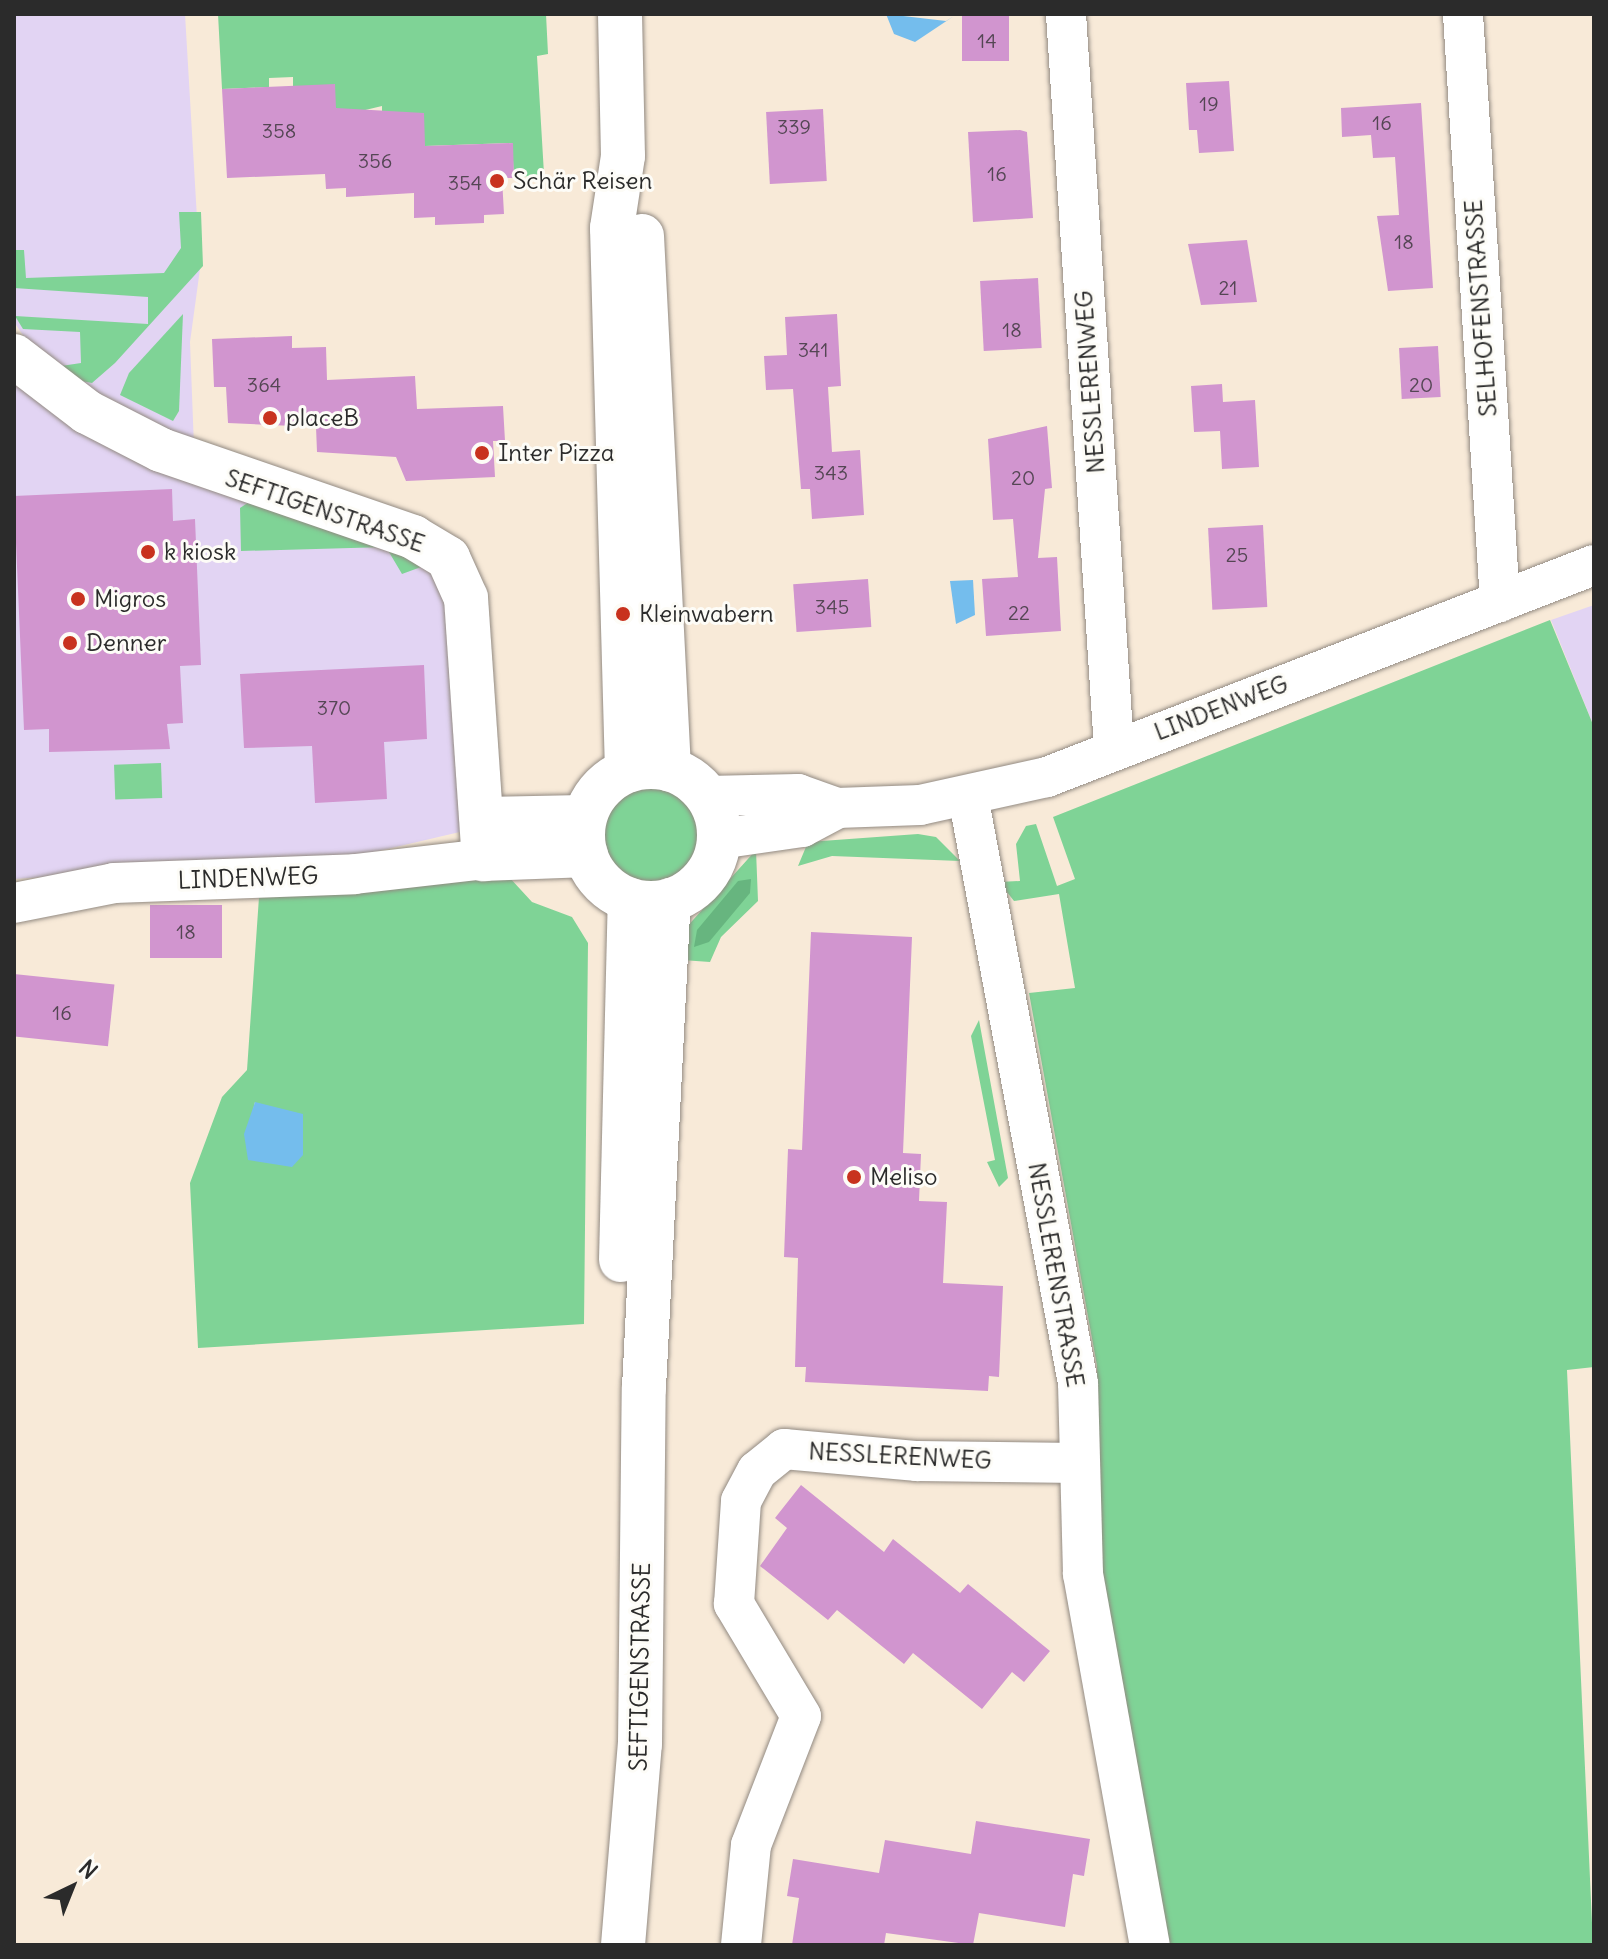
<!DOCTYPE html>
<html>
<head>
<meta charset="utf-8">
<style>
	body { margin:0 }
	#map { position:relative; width:1608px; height:1959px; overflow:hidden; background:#f8ead8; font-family:Delius,sans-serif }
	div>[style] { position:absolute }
	.built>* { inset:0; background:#e2d4f3 }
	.green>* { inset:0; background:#7fd396; transform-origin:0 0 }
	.round { border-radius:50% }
	.forest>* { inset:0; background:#67b57f }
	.water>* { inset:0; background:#74bded }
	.building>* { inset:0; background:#d195cf; transform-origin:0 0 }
	.roads { filter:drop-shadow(0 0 2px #928a82) drop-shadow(0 0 2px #928a82) }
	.street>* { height:40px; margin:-20px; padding:0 20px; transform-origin:20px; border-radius:20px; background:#fff }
	.secondary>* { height:44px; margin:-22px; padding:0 22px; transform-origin:22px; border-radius:22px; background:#fff }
	.secondary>.ring { margin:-22px; padding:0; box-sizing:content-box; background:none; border:44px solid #fff; border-radius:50% }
	.dots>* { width:22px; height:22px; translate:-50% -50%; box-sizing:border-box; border:4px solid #fdfcf7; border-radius:50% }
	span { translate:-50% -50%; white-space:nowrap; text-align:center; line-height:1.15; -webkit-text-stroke:6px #fdfcf7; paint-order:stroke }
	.number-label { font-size:20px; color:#544654 }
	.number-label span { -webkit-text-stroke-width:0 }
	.poi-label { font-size:24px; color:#2b2b2b }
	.left { translate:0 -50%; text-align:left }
	.street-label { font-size:24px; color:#2b2b2b }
	.frame { position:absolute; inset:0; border:16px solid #2b2b2b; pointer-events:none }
	.north { position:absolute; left:32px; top:1847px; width:80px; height:80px; -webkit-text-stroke:6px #fdfcf7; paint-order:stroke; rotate:43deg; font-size:22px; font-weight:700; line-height:32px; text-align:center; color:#2b2b2b }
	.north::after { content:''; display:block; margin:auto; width:28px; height:36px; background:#2b2b2b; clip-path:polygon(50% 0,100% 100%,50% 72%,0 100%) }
</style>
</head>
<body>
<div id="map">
	<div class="built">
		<i style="clip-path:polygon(14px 14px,185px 14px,200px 269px,190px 342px,194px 447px,145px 428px,33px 350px,14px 322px)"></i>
		<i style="clip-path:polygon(14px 379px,410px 552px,444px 587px,464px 831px,349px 858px,14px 879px)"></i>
		<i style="clip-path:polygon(1594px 605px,1594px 727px,1551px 620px)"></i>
	</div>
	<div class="green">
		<i style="clip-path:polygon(218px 14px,546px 14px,548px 54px,537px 56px,544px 174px,514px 178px,512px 143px,425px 146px,382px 115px,382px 106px,336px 117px,293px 86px,293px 77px,269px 78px,269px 87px,222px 89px)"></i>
		<i style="clip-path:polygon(179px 212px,201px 212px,203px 266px,115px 363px,92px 383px,76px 380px,61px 366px,81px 363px,80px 332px,23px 329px,15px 316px,148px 324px,148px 297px,14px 288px,14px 250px,24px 250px,26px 278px,164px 273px,181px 248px)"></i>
		<i style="clip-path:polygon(183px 314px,179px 411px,173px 421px,120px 395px,129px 373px)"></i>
		<i style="clip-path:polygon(252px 500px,397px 547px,421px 567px,402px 574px,386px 547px,241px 551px,240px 508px)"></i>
		<i style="clip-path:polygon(1550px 620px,1594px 727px,1594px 1367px,1567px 1370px,1593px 1945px,1163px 1945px,1100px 1563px,1097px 1366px,1029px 993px,1075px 988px,1059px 894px,1014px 901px,999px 882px,1020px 881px,1016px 844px,1026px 826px,1036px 824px,1057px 886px,1075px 879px,1053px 817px)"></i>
		<i style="left:161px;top:763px;width:35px;height:47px;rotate:88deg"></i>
		<i class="round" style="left:601px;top:785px;width:100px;height:100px"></i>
		<i style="clip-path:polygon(918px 834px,936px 837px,960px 861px,832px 856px,798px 866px,808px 842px)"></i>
		<i style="clip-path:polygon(756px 850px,758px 901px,721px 937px,710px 962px,682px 960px,684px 930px)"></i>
		<i style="clip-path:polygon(evenodd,509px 877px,532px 902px,572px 917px,588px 943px,584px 1324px,198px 1348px,190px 1183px,222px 1097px,247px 1070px,259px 897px,509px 877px,255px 1102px,292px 1167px,249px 1127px,255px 1102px)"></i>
		<i style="clip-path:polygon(979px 1020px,1008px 1178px,999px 1187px,987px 1162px,995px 1160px,971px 1036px)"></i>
	</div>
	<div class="forest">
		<i style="clip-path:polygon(751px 879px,750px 893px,709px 942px,694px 947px,697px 930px,738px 881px)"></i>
	</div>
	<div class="water">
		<i style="clip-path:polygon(886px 14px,946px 21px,954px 16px,915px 42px,894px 34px)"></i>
		<i style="clip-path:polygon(973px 580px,975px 615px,956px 624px,950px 581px)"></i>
		<i style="clip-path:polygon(255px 1102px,303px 1114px,303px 1155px,292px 1167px,248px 1160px,244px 1134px)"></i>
	</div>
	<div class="building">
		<i style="left:962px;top:14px;width:47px;height:47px"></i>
		<i style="clip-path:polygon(1229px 81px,1234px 151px,1199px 153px,1197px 130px,1189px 130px,1186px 83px)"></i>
		<i style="clip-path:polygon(335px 84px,336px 108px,424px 113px,425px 146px,513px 143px,514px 178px,502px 178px,504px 214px,484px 215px,484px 223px,435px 225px,435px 217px,414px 218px,414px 193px,346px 197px,346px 188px,326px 189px,325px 174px,227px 178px,222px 89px)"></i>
		<i style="clip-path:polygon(1421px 103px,1433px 288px,1388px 291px,1377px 216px,1399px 215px,1395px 157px,1373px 158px,1371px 135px,1342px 137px,1341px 108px)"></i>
		<i style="left:823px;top:109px;width:72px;height:57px;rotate:87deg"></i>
		<i style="clip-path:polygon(1020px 130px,1027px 132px,1033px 218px,973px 222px,968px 132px)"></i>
		<i style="clip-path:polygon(1247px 240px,1257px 302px,1201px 305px,1188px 244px)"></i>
		<i style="left:1038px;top:278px;width:70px;height:58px;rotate:87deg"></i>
		<i style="clip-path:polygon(837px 314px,841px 386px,828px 387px,832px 452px,860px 450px,864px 515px,812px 519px,810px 489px,801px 489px,793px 389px,766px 390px,764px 356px,787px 355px,785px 317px)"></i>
		<i style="clip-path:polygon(292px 336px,292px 348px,326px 347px,327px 380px,415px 376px,417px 409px,503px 406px,505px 441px,493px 441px,495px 477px,406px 481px,396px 457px,317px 452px,316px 427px,228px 423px,226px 387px,214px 387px,212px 339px)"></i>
		<i style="left:1438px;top:346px;width:51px;height:39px;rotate:87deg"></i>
		<i style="clip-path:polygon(1222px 384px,1223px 402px,1255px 400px,1259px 467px,1222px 469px,1220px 431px,1194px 432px,1191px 386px)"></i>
		<i style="clip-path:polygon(1047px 426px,1052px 488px,1045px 489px,1038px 558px,1057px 557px,1061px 631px,986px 636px,982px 579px,1018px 577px,1013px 519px,993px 520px,988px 439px)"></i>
		<i style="clip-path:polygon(172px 489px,173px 521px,195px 519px,201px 665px,180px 666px,183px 723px,167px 724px,170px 749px,49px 752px,49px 729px,24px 730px,14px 496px)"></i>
		<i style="left:1263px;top:525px;width:82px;height:55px;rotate:87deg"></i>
		<i style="left:868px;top:579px;width:48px;height:75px;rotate:86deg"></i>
		<i style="clip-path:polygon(424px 665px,427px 739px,384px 742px,387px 799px,315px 803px,312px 746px,244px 748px,240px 674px)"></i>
		<i style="left:150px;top:905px;width:72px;height:53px"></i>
		<i style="clip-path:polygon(811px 932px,912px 937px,903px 1153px,921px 1154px,919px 1201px,947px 1202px,943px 1283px,1003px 1286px,999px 1377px,989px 1376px,988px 1391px,805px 1382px,806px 1367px,795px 1367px,798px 1258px,784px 1257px,788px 1149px,802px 1150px)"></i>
		<i style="left:14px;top:974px;width:101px;height:62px;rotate:6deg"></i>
		<i style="clip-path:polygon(801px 1485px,884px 1552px,893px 1539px,960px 1593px,968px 1584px,1050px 1651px,1024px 1682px,1012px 1672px,982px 1709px,913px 1653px,904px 1664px,837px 1610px,828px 1620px,760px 1566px,787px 1528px,775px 1518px)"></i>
		<i style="clip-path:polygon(976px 1821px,1090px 1839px,1084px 1876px,1073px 1874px,1065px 1927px,979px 1913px,973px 1945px,886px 1933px,884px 1945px,792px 1945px,799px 1898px,787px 1896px,793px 1859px,879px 1873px,885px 1840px,971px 1854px)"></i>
	</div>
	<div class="roads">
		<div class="street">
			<i style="left:1066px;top:14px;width:737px;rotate:86.26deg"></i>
			<i style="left:1463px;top:14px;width:589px;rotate:86.4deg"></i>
			<i style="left:707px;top:796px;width:91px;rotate:-1.3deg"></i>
			<i style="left:798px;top:794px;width:41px;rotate:19.7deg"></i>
			<i style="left:837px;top:808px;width:83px;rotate:-2.1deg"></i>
			<i style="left:920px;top:805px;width:130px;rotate:-12.4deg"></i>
			<i style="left:1047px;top:777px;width:587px;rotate:-21.18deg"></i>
			<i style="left:968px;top:796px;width:597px;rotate:79.39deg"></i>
			<i style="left:1078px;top:1383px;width:191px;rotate:88.5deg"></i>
			<i style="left:1083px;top:1574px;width:377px;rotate:79.8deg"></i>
			<i style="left:719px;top:839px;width:84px;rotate:-8.2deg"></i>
			<i style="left:802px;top:827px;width:40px;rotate:-28deg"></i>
			<i style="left:14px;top:903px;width:102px;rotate:-11.3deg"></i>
			<i style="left:114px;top:883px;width:241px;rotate:-2.1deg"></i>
			<i style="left:355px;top:874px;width:130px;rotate:-6.6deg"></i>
			<i style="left:741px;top:1945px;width:100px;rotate:-84.3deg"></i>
			<i style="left:751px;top:1845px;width:138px;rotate:-68.8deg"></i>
			<i style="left:801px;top:1716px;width:131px;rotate:-120.9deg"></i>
			<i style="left:734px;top:1604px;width:103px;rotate:-86.1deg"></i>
			<i style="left:741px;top:1501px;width:34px;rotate:-62deg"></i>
			<i style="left:757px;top:1471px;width:35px;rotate:-39deg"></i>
			<i style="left:784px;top:1449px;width:134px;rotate:5.2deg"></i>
			<i style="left:917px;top:1461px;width:162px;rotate:0.7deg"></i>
		</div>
		<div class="secondary">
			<i style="left:620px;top:14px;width:142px;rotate:88.8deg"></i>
			<i style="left:623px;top:156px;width:73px;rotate:98.7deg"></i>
			<i style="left:612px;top:228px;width:543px;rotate:88.42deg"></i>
			<i style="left:642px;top:236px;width:534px;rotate:87.1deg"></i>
			<i style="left:14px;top:356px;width:92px;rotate:37.5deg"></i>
			<i style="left:87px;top:412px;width:83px;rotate:27.2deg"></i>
			<i style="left:161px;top:450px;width:267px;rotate:19deg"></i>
			<i style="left:413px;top:537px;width:41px;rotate:31deg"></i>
			<i style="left:448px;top:558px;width:44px;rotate:65.8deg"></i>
			<i style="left:466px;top:598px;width:262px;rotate:86.1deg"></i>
			<i style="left:484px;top:859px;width:102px;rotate:-2.2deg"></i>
			<i class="ring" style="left:583px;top:767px;width:92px;height:92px"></i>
			<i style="left:482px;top:819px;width:103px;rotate:-1.1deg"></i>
			<i style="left:621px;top:1260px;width:360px;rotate:-88.6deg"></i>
			<i style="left:623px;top:1945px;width:202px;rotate:-85.2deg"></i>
			<i style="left:640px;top:1744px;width:356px;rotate:-89.4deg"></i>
			<i style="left:644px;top:1388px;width:488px;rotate:-87.1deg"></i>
		</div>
	</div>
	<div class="dots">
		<i style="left:497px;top:181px;background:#c8321e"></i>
		<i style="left:270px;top:418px;background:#c8321e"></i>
		<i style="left:482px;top:453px;background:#c8321e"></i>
		<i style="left:148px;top:552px;background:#c8321e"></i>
		<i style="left:78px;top:599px;background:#c8321e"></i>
		<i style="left:623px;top:614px;background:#c8321e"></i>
		<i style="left:70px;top:643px;background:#c8321e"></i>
		<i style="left:854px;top:1177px;background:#c8321e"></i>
	</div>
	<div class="number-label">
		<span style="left:987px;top:40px">14</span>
		<span style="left:1209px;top:103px">19</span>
		<span style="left:1382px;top:122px">16</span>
		<span style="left:794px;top:126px">339</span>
		<span style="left:279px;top:130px">358</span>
		<span style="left:375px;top:160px">356</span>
		<span style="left:997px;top:173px">16</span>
		<span style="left:465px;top:182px">354</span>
		<span style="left:1404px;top:241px">18</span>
		<span style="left:1228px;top:287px">21</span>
		<span style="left:1012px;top:329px">18</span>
		<span style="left:813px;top:349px">341</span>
		<span style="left:264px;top:384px">364</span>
		<span style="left:1421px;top:384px">20</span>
		<span style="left:831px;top:472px">343</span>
		<span style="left:1023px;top:477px">20</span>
		<span style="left:1237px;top:554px">25</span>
		<span style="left:832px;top:606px">345</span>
		<span style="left:1019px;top:612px">22</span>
		<span style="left:334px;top:707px">370</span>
		<span style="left:186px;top:931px">18</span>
		<span style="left:62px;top:1012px">16</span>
	</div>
	<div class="poi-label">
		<span class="left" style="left:513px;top:181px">Schär Reisen</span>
		<span class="left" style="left:286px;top:418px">placeB</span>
		<span class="left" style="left:498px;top:453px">Inter Pizza</span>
		<span class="left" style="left:164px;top:552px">k kiosk</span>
		<span class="left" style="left:94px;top:599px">Migros</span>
		<span class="left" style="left:639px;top:614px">Kleinwabern</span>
		<span class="left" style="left:86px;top:643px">Denner</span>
		<span class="left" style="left:870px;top:1177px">Meliso</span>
	</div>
	<div class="street-label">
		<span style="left:1481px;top:308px;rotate:-94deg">SELHOFENSTRASSE</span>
		<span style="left:1090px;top:382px;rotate:-94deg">NESSLERENWEG</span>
		<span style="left:325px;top:511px;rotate:19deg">SEFTIGENSTRASSE</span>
		<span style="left:1221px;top:708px;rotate:-21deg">LINDENWEG</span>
		<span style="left:248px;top:878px;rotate:-2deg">LINDENWEG</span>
		<span style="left:1056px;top:1275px;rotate:80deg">NESSLERENSTRASSE</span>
		<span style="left:900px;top:1456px;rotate:3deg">NESSLERENWEG</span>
		<span style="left:640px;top:1667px;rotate:-89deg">SEFTIGENSTRASSE</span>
	</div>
	<div class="frame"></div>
	<div class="north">N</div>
</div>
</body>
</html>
